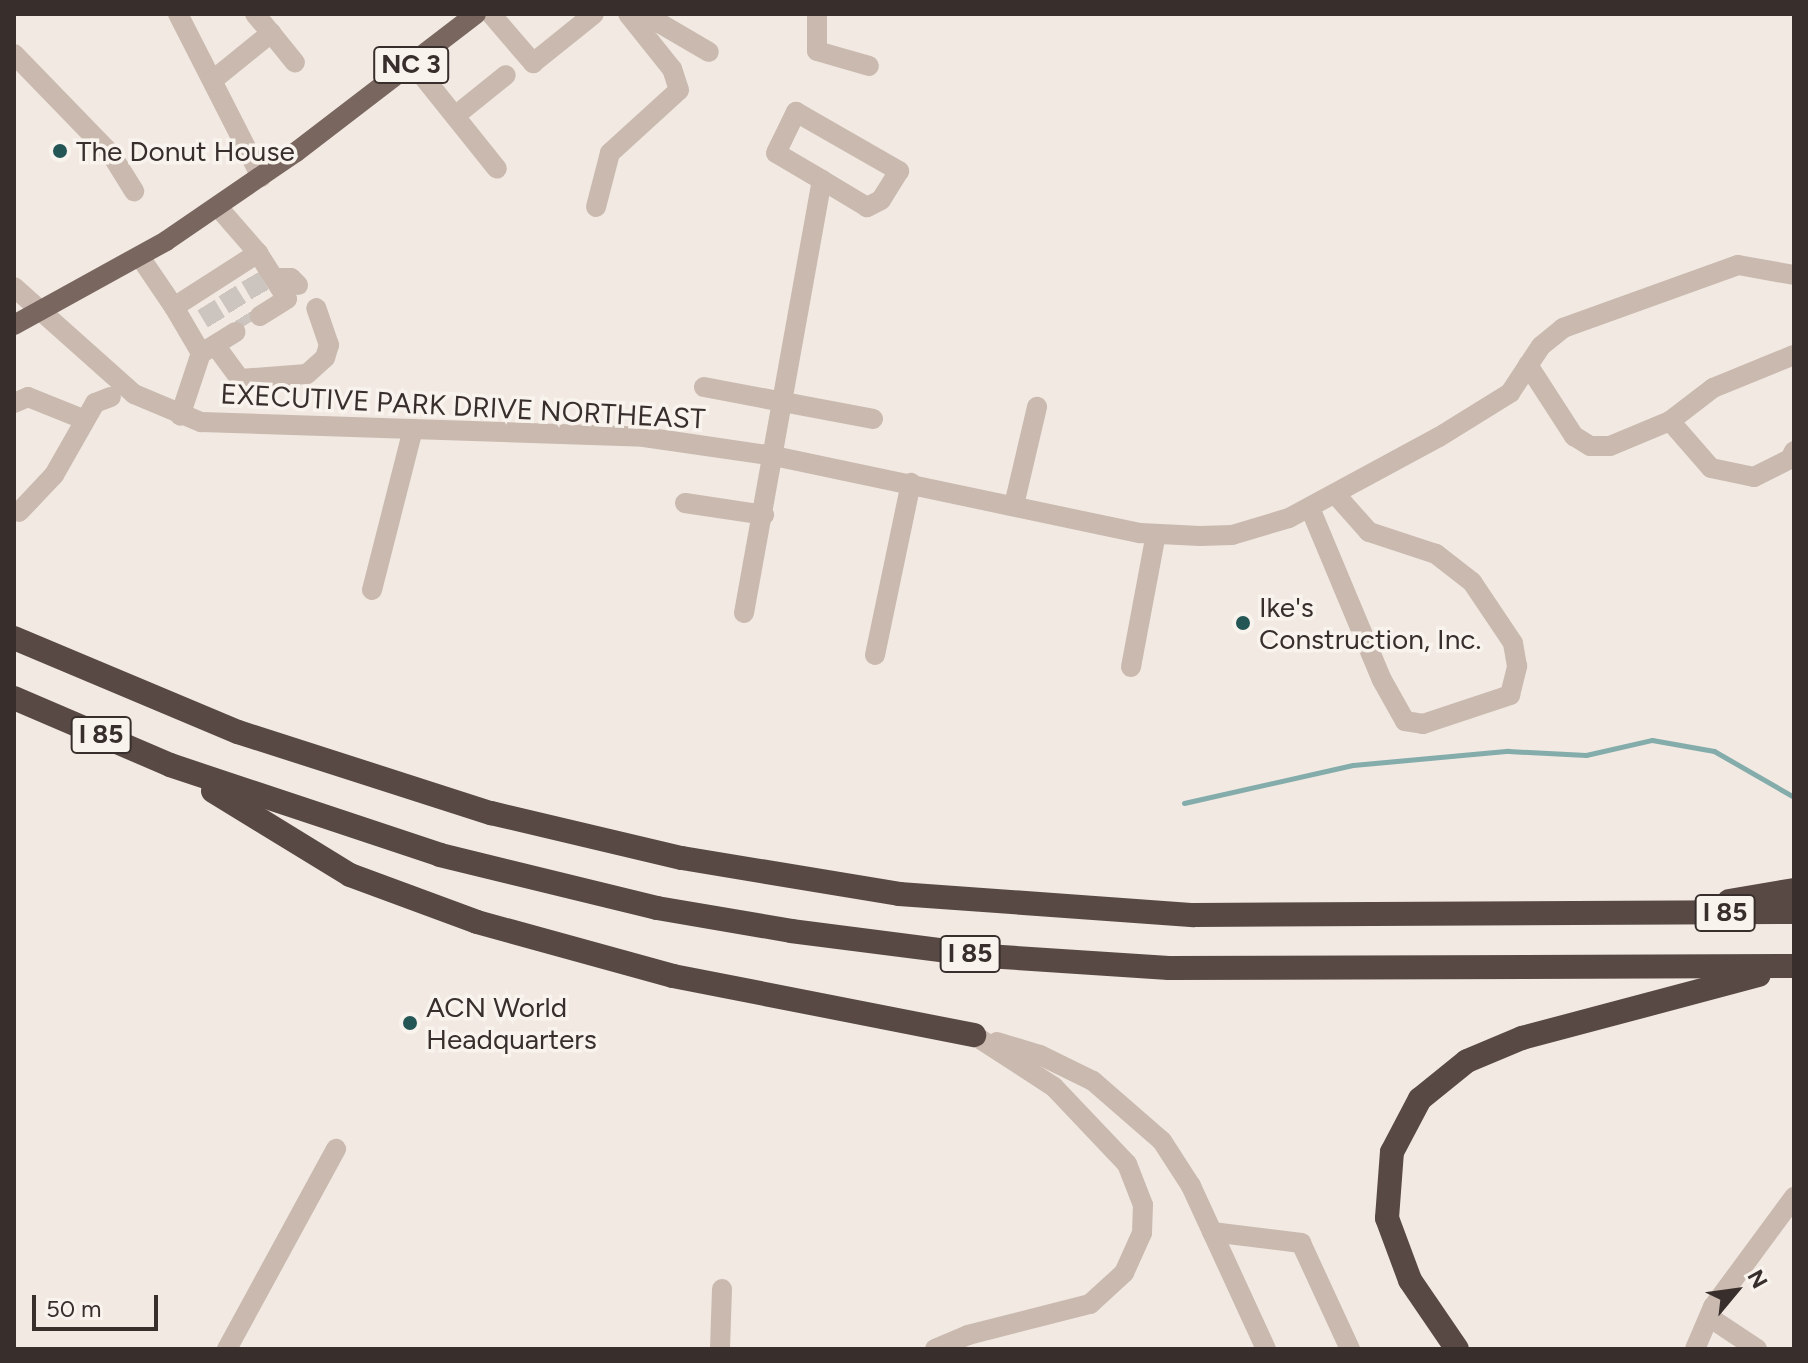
<!DOCTYPE html>
<html>
<head>
<meta charset="utf-8">
<style>
	body { margin:0 }
	#map { position:relative; width:1808px; height:1363px; overflow:hidden; background:#f1e9e2; font-family:Figtree,sans-serif }
	div>[style] { position:absolute }
	.stream>* { height:5px; margin:-2.5px; padding:0 2.5px; transform-origin:2.5px; border-radius:2.5px; background:#83acab }
	.minor-tunnel>* { height:20px; margin-top:-10px; transform-origin:0; background:repeating-linear-gradient(90deg,#ccc4be 0 20px,transparent 0 30px) }
	.minor>* { height:20px; margin:-10px; padding:0 10px; transform-origin:10px; border-radius:10px; background:#c9b9ae }
	.major>* { height:20px; margin:-10px; padding:0 10px; transform-origin:10px; border-radius:10px; background:#78665f }
	.highway>* { height:24px; margin:-12px; padding:0 12px; transform-origin:12px; border-radius:12px; background:#584944 }
	.dots>* { width:22px; height:22px; translate:-50% -50%; box-sizing:border-box; border:4px solid #f9f3ee; border-radius:50% }
	span { translate:-50% -50%; white-space:nowrap; text-align:center; line-height:1.15; -webkit-text-stroke:7px #f9f3ee; paint-order:stroke }
	.shield-label span { padding:2px 6px; background:#f9f3ee; border:2px solid; border-radius:6px; -webkit-text-stroke-width:0 }
	.shield-label { font-size:26px; color:#382f2c; font-weight:700 }
	.poi-label { font-size:28px; color:#382f2c }
	.left { translate:0 -50%; text-align:left }
	.street-label { font-size:28px; color:#382f2c }
	.frame { position:absolute; inset:0; border:16px solid #382f2c; pointer-events:none }
	.north { position:absolute; left:1696px; top:1251px; width:80px; height:80px; -webkit-text-stroke:6px #f9f3ee; paint-order:stroke; rotate:61deg; font-size:22px; font-weight:700; line-height:32px; text-align:center; color:#382f2c }
	.north::after { content:''; display:block; margin:auto; width:28px; height:36px; background:#382f2c; clip-path:polygon(50% 0,100% 100%,50% 72%,0 100%) }
	.scale { position:absolute; left:32px; top:1295px; width:126px; height:36px; box-sizing:border-box; border:4px solid #382f2c; border-top:0; padding-left:10px; font-size:24px; line-height:28px; white-space:nowrap; color:#382f2c; -webkit-text-stroke:6px #f9f3ee; paint-order:stroke }
</style>
</head>
<body>
<div id="map">
	<div class="stream">
		<i style="left:1184px;top:803px;width:173px;rotate:-12.7deg"></i>
		<i style="left:1353px;top:765px;width:156px;rotate:-5.2deg"></i>
		<i style="left:1508px;top:751px;width:78px;rotate:2.9deg"></i>
		<i style="left:1586px;top:755px;width:68px;rotate:-12.8deg"></i>
		<i style="left:1652px;top:740px;width:63px;rotate:10.1deg"></i>
		<i style="left:1714px;top:751px;width:92px;rotate:29.9deg"></i>
	</div>
	<div class="minor-tunnel">
		<i style="left:250px;top:277px;width:24px;rotate:60deg"></i>
		<i style="left:227px;top:291px;width:39px;rotate:58deg"></i>
		<i style="left:206px;top:305px;width:23px;rotate:59deg"></i>
	</div>
	<div class="minor">
		<i style="left:178px;top:14px;width:183px;rotate:63deg"></i>
		<i style="left:255px;top:14px;width:25px;rotate:50deg"></i>
		<i style="left:491px;top:14px;width:65px;rotate:49.4deg"></i>
		<i style="left:533px;top:63px;width:78px;rotate:-38.8deg"></i>
		<i style="left:644px;top:14px;width:75px;rotate:30.3deg"></i>
		<i style="left:817px;top:14px;width:37px;rotate:90deg"></i>
		<i style="left:817px;top:51px;width:54px;rotate:16.1deg"></i>
		<i style="left:14px;top:54px;width:139px;rotate:45.9deg"></i>
		<i style="left:111px;top:154px;width:44px;rotate:58.1deg"></i>
		<i style="left:413px;top:64px;width:134px;rotate:51.3deg"></i>
		<i style="left:213px;top:80px;width:75px;rotate:-39deg"></i>
		<i style="left:271px;top:33px;width:38px;rotate:51deg"></i>
		<i style="left:455px;top:116px;width:65px;rotate:-38.8deg"></i>
		<i style="left:596px;top:207px;width:56px;rotate:-75.5deg"></i>
		<i style="left:610px;top:153px;width:93px;rotate:-42.4deg"></i>
		<i style="left:679px;top:90px;width:22px;rotate:-108deg"></i>
		<i style="left:672px;top:69px;width:70px;rotate:-128.7deg"></i>
		<i style="left:258px;top:253px;width:54px;rotate:57.8deg"></i>
		<i style="left:287px;top:299px;width:32px;rotate:148deg"></i>
		<i style="left:140px;top:257px;width:60px;rotate:55.8deg"></i>
		<i style="left:174px;top:307px;width:100px;rotate:-32.7deg"></i>
		<i style="left:258px;top:253px;width:62px;rotate:-131.1deg"></i>
		<i style="left:274px;top:278px;width:17px"></i>
		<i style="left:291px;top:278px;width:10px;rotate:45deg"></i>
		<i style="left:14px;top:287px;width:161px;rotate:41.7deg"></i>
		<i style="left:134px;top:394px;width:73px;rotate:22.7deg"></i>
		<i style="left:201px;top:422px;width:443px;rotate:1.9deg"></i>
		<i style="left:644px;top:437px;width:131px;rotate:8.3deg"></i>
		<i style="left:774px;top:456px;width:374px;rotate:11.9deg"></i>
		<i style="left:1140px;top:533px;width:60px;rotate:2.9deg"></i>
		<i style="left:1200px;top:536px;width:32px;rotate:-2deg"></i>
		<i style="left:1232px;top:535px;width:59px;rotate:-16.6deg"></i>
		<i style="left:1289px;top:518px;width:170px;rotate:-28.4deg"></i>
		<i style="left:1439px;top:437px;width:84px;rotate:-31.8deg"></i>
		<i style="left:1510px;top:393px;width:56px;rotate:-56.6deg"></i>
		<i style="left:1541px;top:346px;width:28px;rotate:-39deg"></i>
		<i style="left:1563px;top:328px;width:186px;rotate:-19.8deg"></i>
		<i style="left:1738px;top:265px;width:57px;rotate:10.1deg"></i>
		<i style="left:174px;top:307px;width:53px;rotate:59.6deg"></i>
		<i style="left:201px;top:353px;width:66px;rotate:108.4deg"></i>
		<i style="left:215px;top:345px;width:42px;rotate:53.7deg"></i>
		<i style="left:240px;top:379px;width:67px;rotate:-4.3deg"></i>
		<i style="left:307px;top:374px;width:24px;rotate:-42deg"></i>
		<i style="left:325px;top:358px;width:14px;rotate:-73deg"></i>
		<i style="left:329px;top:345px;width:39px;rotate:-109deg"></i>
		<i style="left:205px;top:351px;width:36px;rotate:-32deg"></i>
		<i style="left:1528px;top:365px;width:85px;rotate:57.1deg"></i>
		<i style="left:1574px;top:436px;width:19px;rotate:32deg"></i>
		<i style="left:1590px;top:446px;width:20px"></i>
		<i style="left:1610px;top:446px;width:65px;rotate:-22.6deg"></i>
		<i style="left:1670px;top:421px;width:62px;rotate:48.9deg"></i>
		<i style="left:1711px;top:468px;width:44px;rotate:11.8deg"></i>
		<i style="left:1754px;top:477px;width:40px;rotate:-26.6deg"></i>
		<i style="left:1790px;top:459px;width:9px;rotate:-63deg"></i>
		<i style="left:704px;top:387px;width:172px;rotate:10.7deg"></i>
		<i style="left:14px;top:403px;width:15px;rotate:-23deg"></i>
		<i style="left:28px;top:397px;width:61px;rotate:22deg"></i>
		<i style="left:1670px;top:421px;width:54px;rotate:-37.5deg"></i>
		<i style="left:1713px;top:388px;width:87px;rotate:-22.2deg"></i>
		<i style="left:685px;top:503px;width:80px;rotate:8.6deg"></i>
		<i style="left:1014px;top:505px;width:101px;rotate:-76.8deg"></i>
		<i style="left:1310px;top:508px;width:186px;rotate:67.3deg"></i>
		<i style="left:1382px;top:680px;width:47px;rotate:60.7deg"></i>
		<i style="left:1405px;top:721px;width:18px;rotate:9deg"></i>
		<i style="left:1423px;top:724px;width:92px;rotate:-18.4deg"></i>
		<i style="left:1510px;top:695px;width:30px;rotate:-76deg"></i>
		<i style="left:1517px;top:666px;width:23px;rotate:-100deg"></i>
		<i style="left:1513px;top:643px;width:73px;rotate:-123.9deg"></i>
		<i style="left:1472px;top:582px;width:46px;rotate:-142.1deg"></i>
		<i style="left:1436px;top:554px;width:71px;rotate:-161.8deg"></i>
		<i style="left:1369px;top:532px;width:50px;rotate:-131.7deg"></i>
		<i style="left:19px;top:512px;width:51px;rotate:-46.6deg"></i>
		<i style="left:54px;top:475px;width:83px;rotate:-60.3deg"></i>
		<i style="left:95px;top:403px;width:17px;rotate:-21deg"></i>
		<i style="left:372px;top:590px;width:166px;rotate:-75.7deg"></i>
		<i style="left:744px;top:613px;width:440px;rotate:-79.8deg"></i>
		<i style="left:822px;top:180px;width:53px;rotate:-149.6deg"></i>
		<i style="left:776px;top:153px;width:46px;rotate:-64deg"></i>
		<i style="left:796px;top:112px;width:119px;rotate:29.8deg"></i>
		<i style="left:899px;top:171px;width:34px;rotate:122deg"></i>
		<i style="left:881px;top:200px;width:16px;rotate:153deg"></i>
		<i style="left:867px;top:207px;width:52px;rotate:-149deg"></i>
		<i style="left:875px;top:655px;width:176px;rotate:-78.2deg"></i>
		<i style="left:1131px;top:667px;width:135px;rotate:-79.4deg"></i>
		<i style="left:997px;top:1042px;width:45px;rotate:16.8deg"></i>
		<i style="left:1040px;top:1055px;width:59px;rotate:26.1deg"></i>
		<i style="left:1093px;top:1081px;width:91px;rotate:41deg"></i>
		<i style="left:1162px;top:1141px;width:54px;rotate:57.2deg"></i>
		<i style="left:1191px;top:1186px;width:179px;rotate:65.3deg"></i>
		<i style="left:1212px;top:1232px;width:90px;rotate:7deg"></i>
		<i style="left:1301px;top:1243px;width:117px;rotate:65.2deg"></i>
		<i style="left:1709px;top:1317px;width:58px;rotate:33.7deg"></i>
		<i style="left:227px;top:1349px;width:228px;rotate:-61.4deg"></i>
		<i style="left:720px;top:1349px;width:60px;rotate:-88.1deg"></i>
		<i style="left:935px;top:1349px;width:36px;rotate:-23deg"></i>
		<i style="left:968px;top:1335px;width:126px;rotate:-14.3deg"></i>
		<i style="left:1090px;top:1304px;width:46px;rotate:-42.4deg"></i>
		<i style="left:1124px;top:1273px;width:44px;rotate:-65.8deg"></i>
		<i style="left:1142px;top:1233px;width:28px;rotate:-88deg"></i>
		<i style="left:1143px;top:1205px;width:44px;rotate:-111.3deg"></i>
		<i style="left:1127px;top:1164px;width:106px;rotate:-133.5deg"></i>
		<i style="left:1054px;top:1087px;width:95px;rotate:-147deg"></i>
		<i style="left:1695px;top:1349px;width:46px;rotate:-66.8deg"></i>
		<i style="left:1713px;top:1307px;width:137px;rotate:-53.6deg"></i>
	</div>
	<div class="major">
		<i style="left:14px;top:325px;width:174px;rotate:-28.9deg"></i>
		<i style="left:166px;top:241px;width:158px;rotate:-34.4deg"></i>
		<i style="left:296px;top:152px;width:227px;rotate:-37.5deg"></i>
	</div>
	<div class="highway">
		<i style="left:14px;top:638px;width:243px;rotate:22.8deg"></i>
		<i style="left:238px;top:732px;width:266px;rotate:17.8deg"></i>
		<i style="left:491px;top:813px;width:196px;rotate:13.3deg"></i>
		<i style="left:682px;top:858px;width:220px;rotate:9.4deg"></i>
		<i style="left:899px;top:894px;width:296px;rotate:4.1deg"></i>
		<i style="left:1194px;top:915px;width:600px;rotate:-0.29deg"></i>
		<i style="left:14px;top:698px;width:170px;rotate:23.2deg"></i>
		<i style="left:170px;top:765px;width:285px;rotate:18.4deg"></i>
		<i style="left:440px;top:855px;width:223px;rotate:13.7deg"></i>
		<i style="left:657px;top:908px;width:136px;rotate:9.7deg"></i>
		<i style="left:791px;top:931px;width:198px;rotate:7.3deg"></i>
		<i style="left:987px;top:956px;width:182px;rotate:3.8deg"></i>
		<i style="left:1169px;top:968px;width:625px;rotate:-0.18deg"></i>
		<i style="left:213px;top:791px;width:161px;rotate:31.5deg"></i>
		<i style="left:350px;top:875px;width:135px;rotate:20.3deg"></i>
		<i style="left:477px;top:922px;width:203px;rotate:15.4deg"></i>
		<i style="left:673px;top:976px;width:307px;rotate:11.1deg"></i>
		<i style="left:1729px;top:901px;width:66px;rotate:-9.6deg"></i>
		<i style="left:1457px;top:1349px;width:83px;rotate:-124.3deg"></i>
		<i style="left:1410px;top:1280px;width:66px;rotate:-110.4deg"></i>
		<i style="left:1387px;top:1218px;width:66px;rotate:-85.7deg"></i>
		<i style="left:1392px;top:1152px;width:60px;rotate:-62.2deg"></i>
		<i style="left:1420px;top:1099px;width:60px;rotate:-39deg"></i>
		<i style="left:1467px;top:1061px;width:60px;rotate:-22.7deg"></i>
		<i style="left:1522px;top:1038px;width:245px;rotate:-14.9deg"></i>
	</div>
	<div class="dots">
		<i style="left:60px;top:151px;background:#255656"></i>
		<i style="left:1243px;top:623px;background:#255656"></i>
		<i style="left:410px;top:1023px;background:#255656"></i>
	</div>
	<div class="shield-label">
		<span style="left:411px;top:65px">NC 3</span>
		<span style="left:101px;top:735px">I 85</span>
		<span style="left:1725px;top:913px">I 85</span>
		<span style="left:970px;top:954px">I 85</span>
	</div>
	<div class="poi-label">
		<span class="left" style="left:76px;top:151px">The Donut House</span>
		<span class="left" style="left:1259px;top:623px">Ike's<br>Construction, Inc.</span>
		<span class="left" style="left:426px;top:1023px">ACN World<br>Headquarters</span>
	</div>
	<div class="street-label">
		<span style="left:463px;top:406px;rotate:3deg">EXECUTIVE PARK DRIVE NORTHEAST</span>
	</div>
	<div class="frame"></div>
	<div class="north">N</div>
	<div class="scale">50 m</div>
</div>
</body>
</html>
